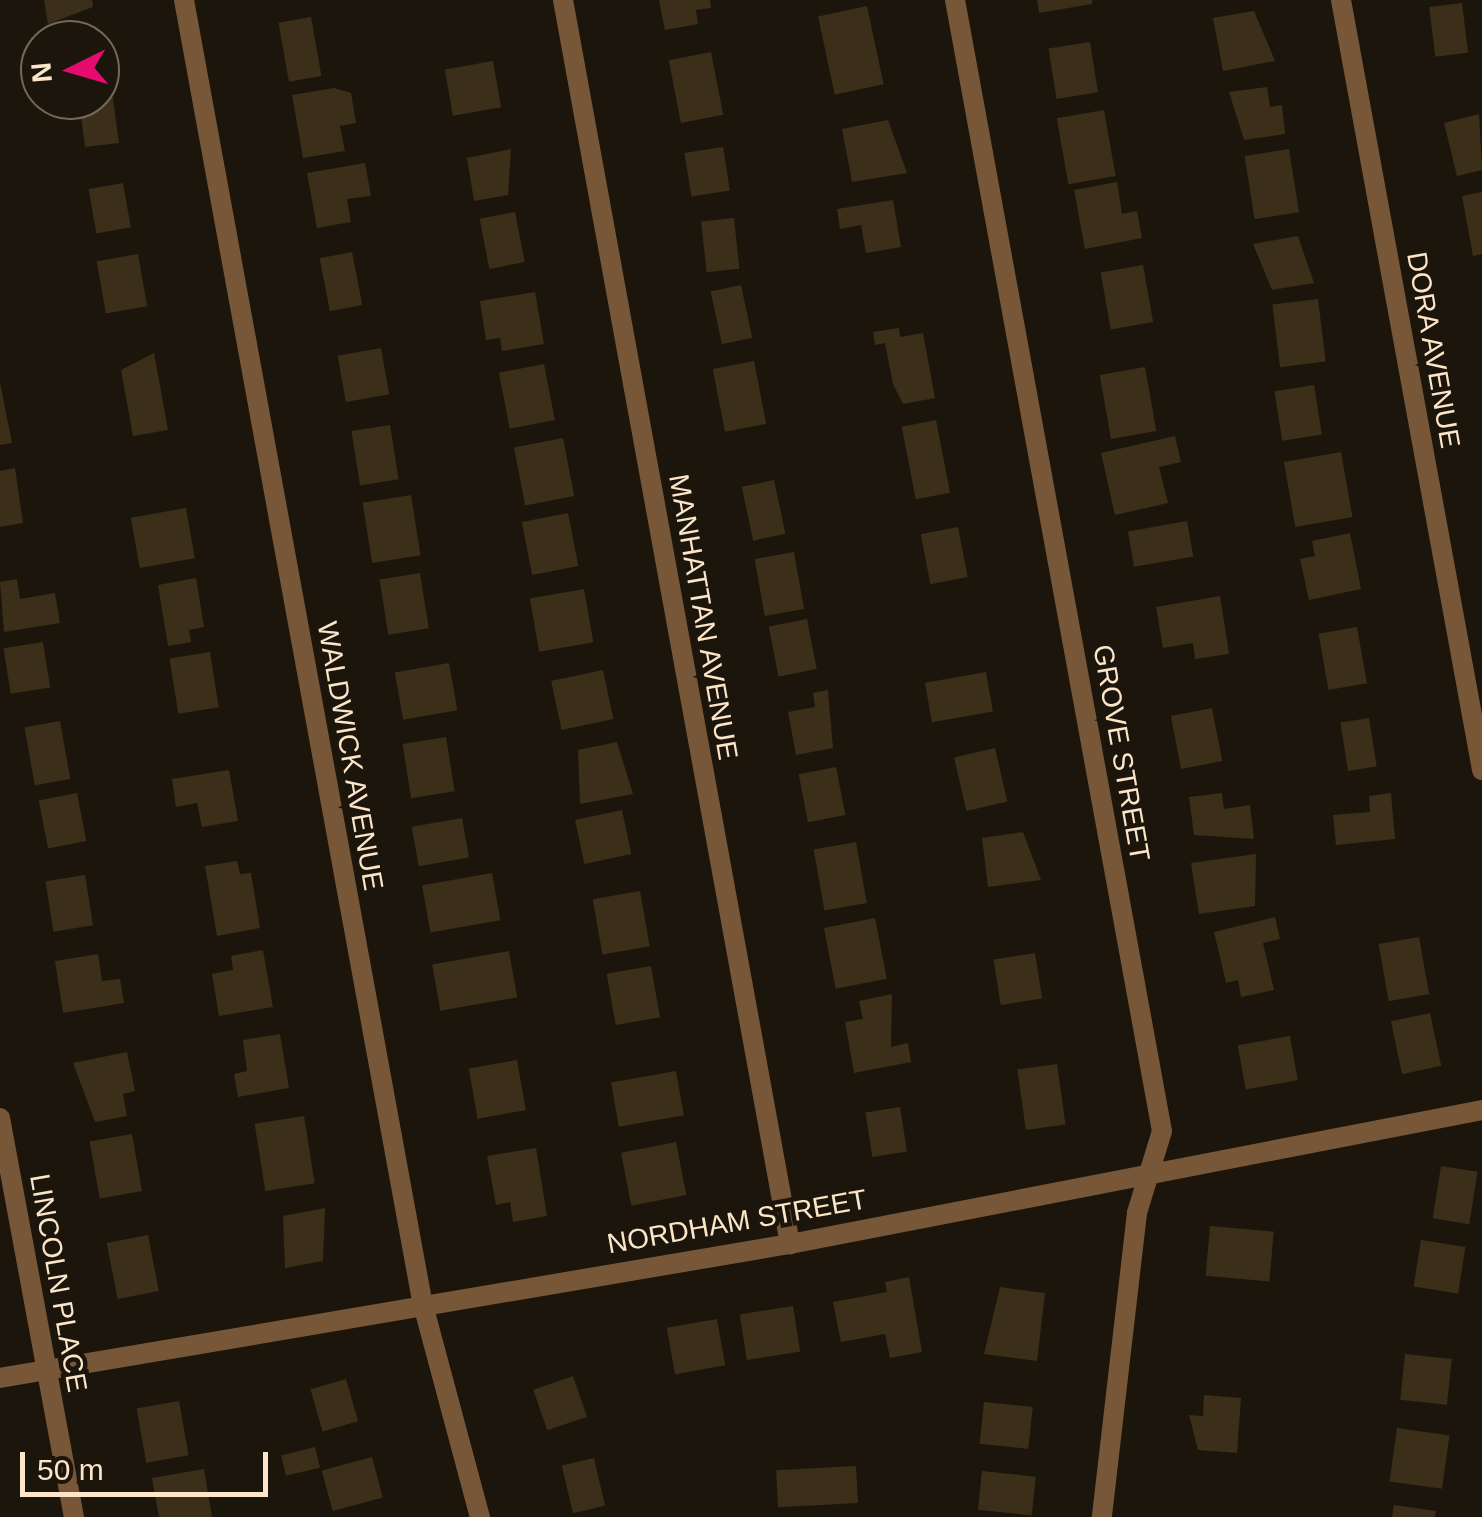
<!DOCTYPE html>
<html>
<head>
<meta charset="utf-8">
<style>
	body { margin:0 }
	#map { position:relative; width:1482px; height:1517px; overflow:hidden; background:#1b150c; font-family:Arial,sans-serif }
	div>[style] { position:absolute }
	.building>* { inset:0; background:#3b2f19; transform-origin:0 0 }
	.minor>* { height:20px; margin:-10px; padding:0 10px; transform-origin:10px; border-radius:10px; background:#785739 }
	span { translate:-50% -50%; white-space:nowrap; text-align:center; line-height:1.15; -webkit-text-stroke:9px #1b150c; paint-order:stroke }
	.street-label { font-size:28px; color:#fce5c8 }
	.north { position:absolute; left:20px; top:20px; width:100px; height:100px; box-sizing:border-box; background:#1b150c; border:2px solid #756857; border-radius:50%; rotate:265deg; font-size:28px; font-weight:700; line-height:40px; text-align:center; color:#fce5c8 }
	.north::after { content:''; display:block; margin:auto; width:35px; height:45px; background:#e60b6f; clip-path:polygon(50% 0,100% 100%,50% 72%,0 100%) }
	.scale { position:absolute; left:20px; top:1452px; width:248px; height:45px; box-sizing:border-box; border:5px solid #fce5c8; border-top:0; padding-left:12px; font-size:30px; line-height:35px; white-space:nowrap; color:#fce5c8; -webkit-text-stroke:8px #1b150c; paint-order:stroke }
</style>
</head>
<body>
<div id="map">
	<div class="building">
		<i style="clip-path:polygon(44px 0,92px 0,93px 7px,48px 24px)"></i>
		<i style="clip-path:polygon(659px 0,710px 0,711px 8px,696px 10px,698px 24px,665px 30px)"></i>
		<i style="clip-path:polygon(1037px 0,1092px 0,1092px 4px,1039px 13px)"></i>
		<i style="left:1462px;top:3px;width:50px;height:33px;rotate:83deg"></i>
		<i style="left:867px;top:6px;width:80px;height:50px;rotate:78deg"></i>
		<i style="clip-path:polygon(1254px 11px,1275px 61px,1223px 71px,1213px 18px)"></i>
		<i style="left:311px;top:17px;width:60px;height:33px;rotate:80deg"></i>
		<i style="left:1090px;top:42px;width:51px;height:42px;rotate:81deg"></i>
		<i style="left:711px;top:52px;width:64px;height:43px;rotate:79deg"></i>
		<i style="left:493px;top:61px;width:47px;height:49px;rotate:80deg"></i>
		<i style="clip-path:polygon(109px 70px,119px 143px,85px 147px,79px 100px,100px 100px,100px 71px)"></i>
		<i style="clip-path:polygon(1267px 87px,1270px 107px,1282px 105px,1285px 134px,1244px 140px,1229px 92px)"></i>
		<i style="clip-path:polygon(334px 88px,351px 93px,356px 123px,340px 126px,345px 151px,303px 158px,292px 95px)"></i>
		<i style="left:1104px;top:110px;width:67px;height:48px;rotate:80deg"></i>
		<i style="clip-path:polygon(1479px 114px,1482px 170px,1457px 176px,1444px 123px)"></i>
		<i style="clip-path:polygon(888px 120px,907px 173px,852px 182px,842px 129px)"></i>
		<i style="left:723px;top:147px;width:44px;height:39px;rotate:81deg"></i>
		<i style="clip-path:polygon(511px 149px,508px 195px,474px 201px,467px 158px)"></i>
		<i style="left:1289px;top:149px;width:64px;height:45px;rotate:81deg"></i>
		<i style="clip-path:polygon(365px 163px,371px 196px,347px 199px,351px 222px,317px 228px,307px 173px)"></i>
		<i style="clip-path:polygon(1117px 182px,1122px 214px,1137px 211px,1142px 238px,1085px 249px,1074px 190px)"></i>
		<i style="left:123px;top:183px;width:45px;height:35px;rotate:80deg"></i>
		<i style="clip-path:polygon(1482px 192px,1482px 254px,1473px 256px,1462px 196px)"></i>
		<i style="clip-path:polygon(893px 200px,901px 247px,866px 253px,861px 225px,840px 229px,837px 209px)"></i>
		<i style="left:515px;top:212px;width:51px;height:36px;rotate:79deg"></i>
		<i style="left:734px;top:218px;width:51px;height:33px;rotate:84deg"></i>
		<i style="clip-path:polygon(1298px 236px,1314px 283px,1272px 290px,1253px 244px)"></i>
		<i style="left:352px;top:252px;width:54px;height:33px;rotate:79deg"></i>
		<i style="left:138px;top:254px;width:53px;height:42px;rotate:80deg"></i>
		<i style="left:1143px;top:265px;width:58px;height:43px;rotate:80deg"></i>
		<i style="left:741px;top:285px;width:54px;height:31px;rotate:78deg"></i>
		<i style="clip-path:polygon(535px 292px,544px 344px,502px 351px,500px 338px,486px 340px,480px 301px)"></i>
		<i style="left:1318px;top:299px;width:63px;height:46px;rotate:83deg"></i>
		<i style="clip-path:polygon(899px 328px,900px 337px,923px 333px,935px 398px,903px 404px,893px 384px,885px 343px,875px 345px,873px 332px)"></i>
		<i style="left:381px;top:348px;width:47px;height:44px;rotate:80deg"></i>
		<i style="clip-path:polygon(154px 353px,168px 430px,133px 436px,121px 370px)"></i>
		<i style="left:754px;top:361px;width:64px;height:42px;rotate:79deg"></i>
		<i style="left:544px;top:364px;width:57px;height:46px;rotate:79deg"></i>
		<i style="left:1145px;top:367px;width:65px;height:46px;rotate:80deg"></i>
		<i style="clip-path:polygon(0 383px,12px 443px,0 445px)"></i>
		<i style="left:1314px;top:385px;width:50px;height:40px;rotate:81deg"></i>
		<i style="left:936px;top:420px;width:74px;height:35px;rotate:79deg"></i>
		<i style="left:390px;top:425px;width:55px;height:39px;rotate:81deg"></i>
		<i style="clip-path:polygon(1175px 436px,1181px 462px,1159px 467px,1168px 503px,1115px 515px,1101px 453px)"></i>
		<i style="left:563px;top:438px;width:59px;height:50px;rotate:79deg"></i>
		<i style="left:1341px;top:452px;width:66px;height:58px;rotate:80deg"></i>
		<i style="clip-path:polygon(15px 468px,23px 523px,0 527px,0 471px)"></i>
		<i style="left:774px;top:480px;width:55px;height:33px;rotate:78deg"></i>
		<i style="left:411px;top:495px;width:61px;height:49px;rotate:81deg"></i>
		<i style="left:186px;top:508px;width:51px;height:56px;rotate:80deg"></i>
		<i style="left:568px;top:513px;width:54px;height:47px;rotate:79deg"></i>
		<i style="left:1187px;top:521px;width:36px;height:60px;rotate:80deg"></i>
		<i style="left:958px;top:527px;width:51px;height:38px;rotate:79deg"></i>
		<i style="clip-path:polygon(1350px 533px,1361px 589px,1309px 600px,1300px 559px,1315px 556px,1312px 541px)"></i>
		<i style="left:794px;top:552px;width:58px;height:40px;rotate:80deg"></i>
		<i style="left:420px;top:573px;width:56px;height:41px;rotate:81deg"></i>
		<i style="clip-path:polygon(196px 578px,204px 627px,189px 630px,191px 642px,168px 646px,158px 585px)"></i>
		<i style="clip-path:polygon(17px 579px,20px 599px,55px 593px,60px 623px,4px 632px,0 582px)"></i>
		<i style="left:584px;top:589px;width:54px;height:55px;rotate:80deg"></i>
		<i style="clip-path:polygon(1220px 596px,1229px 654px,1195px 659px,1193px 643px,1163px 648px,1156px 607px)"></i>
		<i style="left:807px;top:619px;width:51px;height:39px;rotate:79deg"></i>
		<i style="left:1357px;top:627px;width:57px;height:39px;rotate:80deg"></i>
		<i style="left:43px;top:642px;width:46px;height:40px;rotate:81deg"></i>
		<i style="left:210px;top:652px;width:56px;height:41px;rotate:81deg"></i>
		<i style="left:449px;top:663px;width:48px;height:55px;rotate:80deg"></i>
		<i style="left:603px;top:670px;width:50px;height:53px;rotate:78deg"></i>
		<i style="left:986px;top:672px;width:40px;height:62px;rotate:80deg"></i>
		<i style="clip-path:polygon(828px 690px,833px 748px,796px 755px,788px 712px,815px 707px,813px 693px)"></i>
		<i style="left:1212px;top:708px;width:54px;height:42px;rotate:79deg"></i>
		<i style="left:1369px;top:718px;width:49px;height:29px;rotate:81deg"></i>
		<i style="left:60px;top:721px;width:59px;height:36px;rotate:80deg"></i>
		<i style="left:446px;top:737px;width:55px;height:44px;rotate:81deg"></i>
		<i style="clip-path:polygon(617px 742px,633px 794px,580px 804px,578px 750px)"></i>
		<i style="left:995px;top:748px;width:55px;height:42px;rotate:77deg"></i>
		<i style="left:836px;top:767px;width:49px;height:38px;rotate:79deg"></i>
		<i style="clip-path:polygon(229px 770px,238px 821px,202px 827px,197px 803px,176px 807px,172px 779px)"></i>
		<i style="left:77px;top:793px;width:49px;height:39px;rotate:79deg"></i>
		<i style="clip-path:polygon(1222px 793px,1224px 809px,1250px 805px,1254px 839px,1194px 835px,1189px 797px)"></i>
		<i style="clip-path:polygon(1391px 793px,1395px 839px,1336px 845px,1333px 815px,1370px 812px,1369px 796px)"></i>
		<i style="left:622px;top:810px;width:45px;height:48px;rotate:78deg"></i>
		<i style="left:462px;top:818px;width:40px;height:51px;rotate:80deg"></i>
		<i style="clip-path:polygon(1023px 832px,1041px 880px,988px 887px,982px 838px)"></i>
		<i style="left:856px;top:842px;width:62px;height:43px;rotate:80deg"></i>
		<i style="clip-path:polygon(1256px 854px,1255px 906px,1199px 914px,1191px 863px)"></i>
		<i style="clip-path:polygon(237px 861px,240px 874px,251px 873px,260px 928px,217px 936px,205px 866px)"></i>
		<i style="left:492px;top:873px;width:48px;height:71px;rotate:80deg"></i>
		<i style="left:85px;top:875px;width:51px;height:40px;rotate:81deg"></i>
		<i style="left:640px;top:891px;width:56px;height:48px;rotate:80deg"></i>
		<i style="clip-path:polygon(1275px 917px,1280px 939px,1263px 943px,1274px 990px,1241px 997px,1238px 980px,1226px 983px,1214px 932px)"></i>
		<i style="left:875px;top:918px;width:62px;height:52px;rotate:79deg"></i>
		<i style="left:1419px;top:937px;width:58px;height:41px;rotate:80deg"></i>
		<i style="clip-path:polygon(263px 950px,273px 1007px,219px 1016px,212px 974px,233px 970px,231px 956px)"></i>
		<i style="left:509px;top:951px;width:47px;height:78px;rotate:80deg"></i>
		<i style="left:1035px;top:953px;width:46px;height:42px;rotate:81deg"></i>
		<i style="clip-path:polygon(98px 954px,102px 981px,120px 979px,124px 1003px,63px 1013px,55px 961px)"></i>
		<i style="left:651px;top:966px;width:52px;height:45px;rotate:80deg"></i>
		<i style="clip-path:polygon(892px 994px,891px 1047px,908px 1043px,911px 1062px,854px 1073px,845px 1022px,863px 1019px,859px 1001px)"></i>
		<i style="left:1430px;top:1013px;width:54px;height:40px;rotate:78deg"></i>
		<i style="clip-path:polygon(280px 1034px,289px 1088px,238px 1097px,234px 1074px,247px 1071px,243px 1040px)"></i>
		<i style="left:1290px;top:1036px;width:45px;height:53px;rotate:80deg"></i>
		<i style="clip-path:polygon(127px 1052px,135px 1091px,123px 1094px,127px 1116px,95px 1122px,73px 1063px)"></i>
		<i style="left:517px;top:1060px;width:51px;height:49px;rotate:80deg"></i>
		<i style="left:1057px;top:1064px;width:61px;height:40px;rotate:82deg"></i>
		<i style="left:676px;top:1071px;width:45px;height:66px;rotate:80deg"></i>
		<i style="left:900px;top:1107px;width:45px;height:35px;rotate:81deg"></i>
		<i style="left:304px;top:1116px;width:68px;height:50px;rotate:81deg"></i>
		<i style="left:132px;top:1134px;width:58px;height:43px;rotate:80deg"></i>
		<i style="left:676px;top:1142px;width:54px;height:56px;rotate:79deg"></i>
		<i style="clip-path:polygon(536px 1148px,547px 1216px,513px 1222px,510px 1202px,496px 1205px,487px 1156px)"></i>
		<i style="left:1441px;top:1166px;width:37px;height:53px;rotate:9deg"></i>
		<i style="clip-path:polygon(325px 1208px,323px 1261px,285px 1268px,283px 1216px)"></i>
		<i style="left:1210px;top:1226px;width:64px;height:50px;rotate:5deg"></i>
		<i style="left:148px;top:1235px;width:57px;height:42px;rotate:79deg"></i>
		<i style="left:1421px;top:1240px;width:45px;height:47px;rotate:9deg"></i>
		<i style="clip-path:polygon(909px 1277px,922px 1352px,890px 1358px,885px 1334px,841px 1342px,833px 1302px,887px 1292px,885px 1282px)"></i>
		<i style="clip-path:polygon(1000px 1287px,1045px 1293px,1037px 1361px,984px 1354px)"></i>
		<i style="left:793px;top:1306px;width:46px;height:54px;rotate:81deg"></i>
		<i style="left:717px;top:1319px;width:47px;height:51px;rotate:80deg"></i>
		<i style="left:1405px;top:1354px;width:47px;height:46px;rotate:6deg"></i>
		<i style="left:573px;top:1376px;width:43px;height:42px;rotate:71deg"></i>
		<i style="left:346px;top:1379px;width:44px;height:37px;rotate:74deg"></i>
		<i style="clip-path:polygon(1204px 1395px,1241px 1398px,1237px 1453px,1198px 1450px,1189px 1415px,1203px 1416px)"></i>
		<i style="left:179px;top:1401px;width:55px;height:43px;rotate:80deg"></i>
		<i style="left:984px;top:1402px;width:49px;height:42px;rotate:6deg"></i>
		<i style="left:1397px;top:1428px;width:53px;height:54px;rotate:8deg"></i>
		<i style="left:315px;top:1447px;width:21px;height:35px;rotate:76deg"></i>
		<i style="left:372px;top:1457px;width:42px;height:52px;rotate:75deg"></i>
		<i style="left:594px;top:1458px;width:49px;height:33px;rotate:77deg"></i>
		<i style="left:856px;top:1466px;width:37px;height:80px;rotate:87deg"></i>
		<i style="clip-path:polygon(204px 1469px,212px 1517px,159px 1517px,152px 1478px)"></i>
		<i style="left:982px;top:1471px;width:54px;height:39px;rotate:6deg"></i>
		<i style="clip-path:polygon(1394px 1505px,1436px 1511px,1435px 1517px,1392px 1517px)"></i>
	</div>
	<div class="minor">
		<i style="left:184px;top:0;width:1323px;rotate:79.63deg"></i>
		<i style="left:422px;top:1301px;width:224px;rotate:75deg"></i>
		<i style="left:563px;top:0;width:1265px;rotate:79.66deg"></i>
		<i style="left:955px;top:0;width:1150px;rotate:79.63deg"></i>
		<i style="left:1162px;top:1131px;width:86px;rotate:107deg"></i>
		<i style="left:1137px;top:1213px;width:306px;rotate:96.6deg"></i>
		<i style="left:1341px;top:0;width:783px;rotate:79.62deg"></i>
		<i style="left:0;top:1118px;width:406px;rotate:79.5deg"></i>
		<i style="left:0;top:1378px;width:801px;rotate:-9.63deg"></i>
		<i style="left:790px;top:1244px;width:705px;rotate:-10.96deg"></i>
	</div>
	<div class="street-label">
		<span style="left:1433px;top:350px;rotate:80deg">DORA AVENUE</span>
		<span style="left:703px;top:617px;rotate:80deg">MANHATTAN AVENUE</span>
		<span style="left:1121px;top:753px;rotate:80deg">GROVE STREET</span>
		<span style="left:350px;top:756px;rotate:80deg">WALDWICK AVENUE</span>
		<span style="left:737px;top:1222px;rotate:-10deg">NORDHAM STREET</span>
		<span style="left:58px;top:1283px;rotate:80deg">LINCOLN PLACE</span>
	</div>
	<div class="north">N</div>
	<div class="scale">50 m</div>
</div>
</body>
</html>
